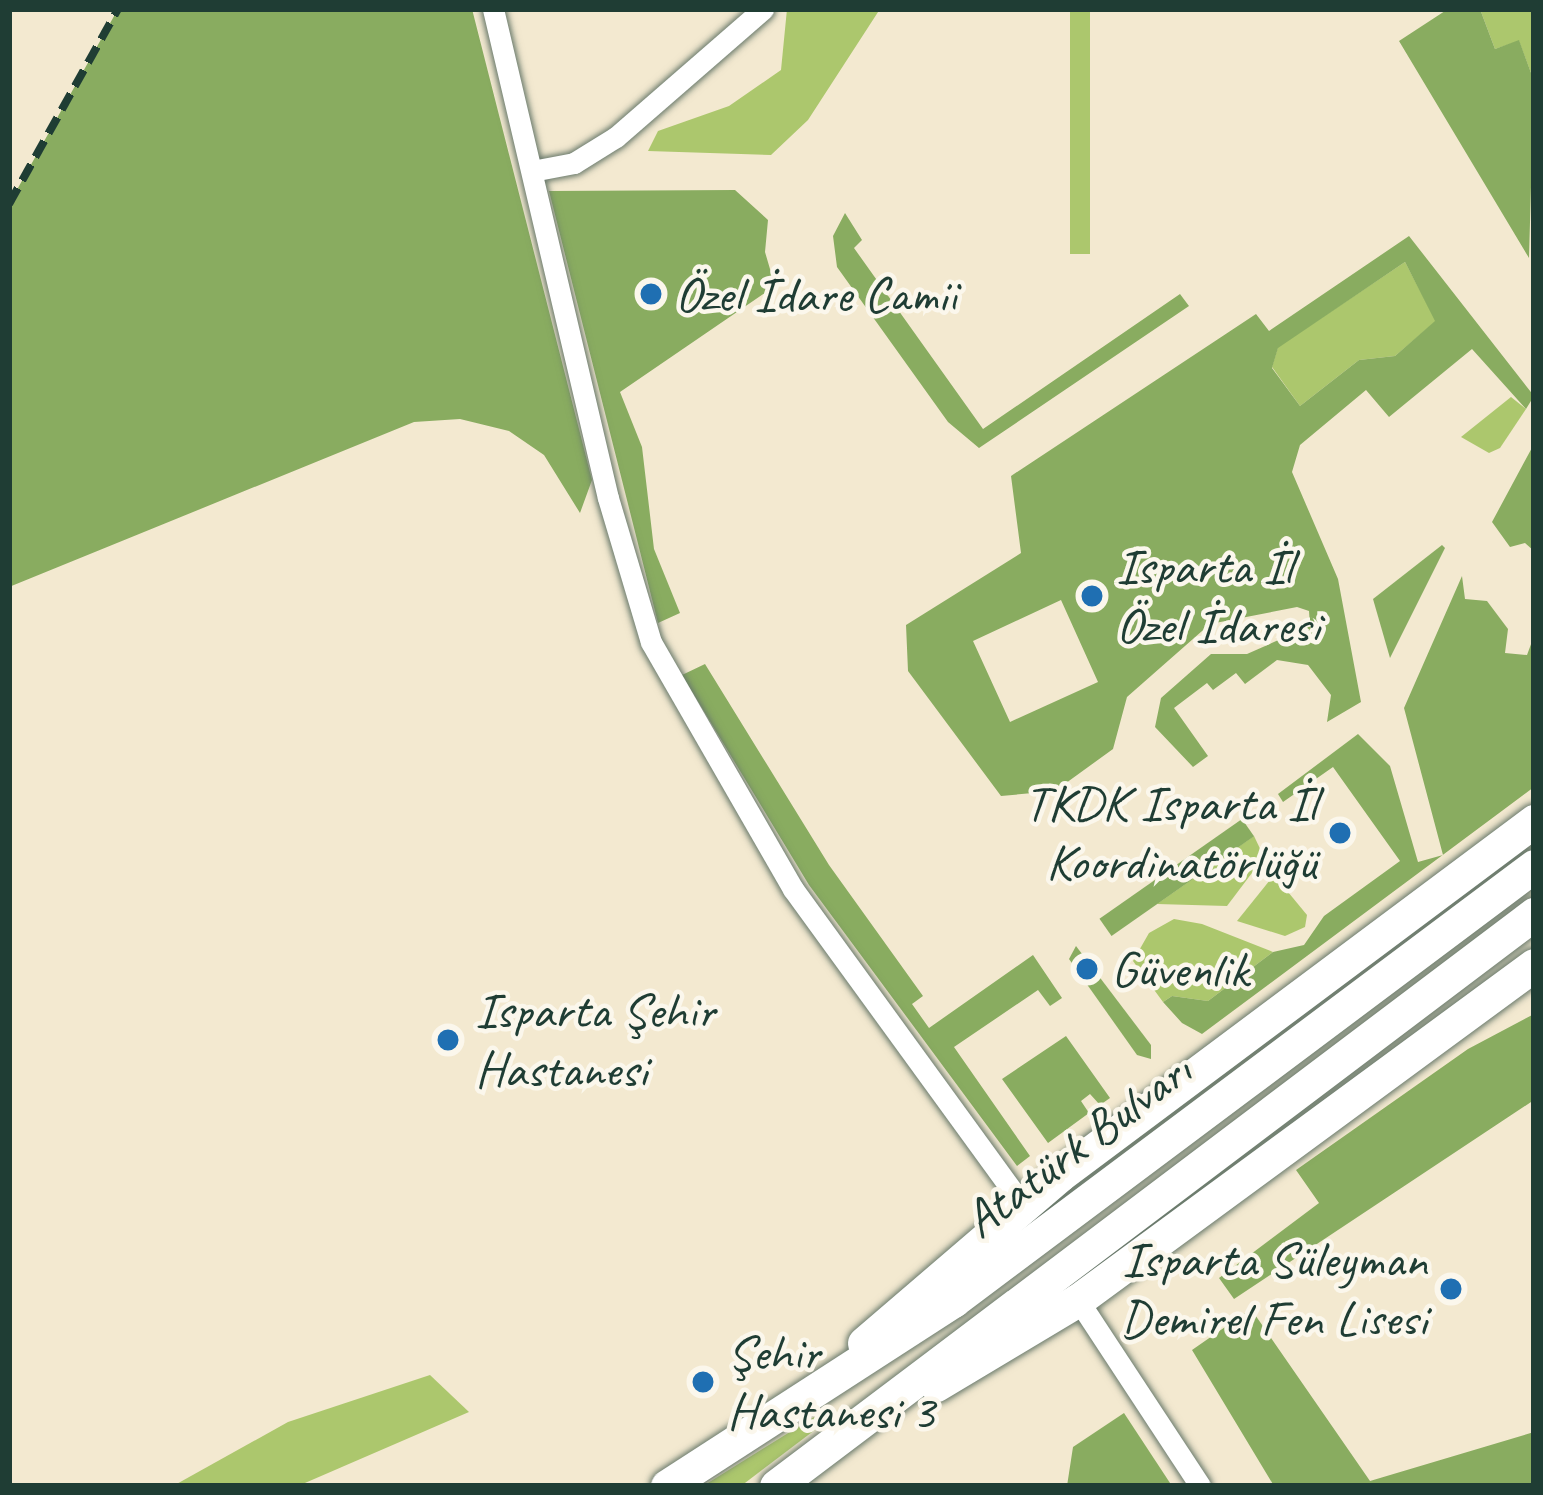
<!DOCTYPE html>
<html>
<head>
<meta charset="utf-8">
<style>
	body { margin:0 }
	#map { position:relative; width:1543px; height:1495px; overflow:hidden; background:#f3e9d0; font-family:Caveat,sans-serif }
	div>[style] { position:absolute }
	.green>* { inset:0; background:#acc76d; transform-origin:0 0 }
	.forest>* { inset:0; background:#89ac60; transform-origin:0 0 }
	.roads { filter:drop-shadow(0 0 3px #69796b) drop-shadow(0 0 3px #69796b) }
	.street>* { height:21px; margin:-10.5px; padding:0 10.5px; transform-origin:10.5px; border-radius:10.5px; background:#fff }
	.primary>* { height:33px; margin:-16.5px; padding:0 16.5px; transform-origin:16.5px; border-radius:16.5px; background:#fff }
	.rail>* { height:8px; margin-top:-4px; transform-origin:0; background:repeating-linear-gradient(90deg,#1f3d34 0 18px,transparent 0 27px) }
	.dots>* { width:33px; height:33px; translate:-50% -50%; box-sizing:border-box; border:6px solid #fbf7ec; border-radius:50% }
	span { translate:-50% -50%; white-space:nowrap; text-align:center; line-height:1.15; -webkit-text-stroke:9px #fbf7ec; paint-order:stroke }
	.poi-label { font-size:51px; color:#1f3d34 }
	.left { translate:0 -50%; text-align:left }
	.right { translate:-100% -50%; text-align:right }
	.street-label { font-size:51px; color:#1f3d34 }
	.frame { position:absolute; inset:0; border:12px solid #1f3d34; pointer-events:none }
</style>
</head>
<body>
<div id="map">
	<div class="green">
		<i style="clip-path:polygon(787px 9px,880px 9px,808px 120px,771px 155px,648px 151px,658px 131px,729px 106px,781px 70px)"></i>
		<i style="left:1070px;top:9px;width:20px;height:245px"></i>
		<i style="clip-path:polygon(1480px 9px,1534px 9px,1534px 81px,1519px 41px,1495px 49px)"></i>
		<i style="clip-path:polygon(1405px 262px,1436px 321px,1395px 356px,1359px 360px,1300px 406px,1272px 367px,1278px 347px)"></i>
		<i style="clip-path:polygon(1511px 397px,1526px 409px,1500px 448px,1489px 453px,1461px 437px)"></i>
		<i style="clip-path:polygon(1254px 836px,1264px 857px,1227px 906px,1157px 904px)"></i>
		<i style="clip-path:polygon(1274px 875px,1307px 915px,1305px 927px,1285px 936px,1237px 921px)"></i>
		<i style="clip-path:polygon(1174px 919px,1202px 924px,1273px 952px,1208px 1001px,1172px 996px,1163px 1002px,1133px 961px,1149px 933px)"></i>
		<i style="clip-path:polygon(430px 1375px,469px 1412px,298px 1486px,173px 1486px,288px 1422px)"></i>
		<i style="clip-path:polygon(827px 1409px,832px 1417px,741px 1486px,703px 1486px)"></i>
	</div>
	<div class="forest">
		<i style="clip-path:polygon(118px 9px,472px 9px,592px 480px,580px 513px,544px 455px,509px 431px,460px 419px,414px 422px,9px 587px,9px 204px)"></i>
		<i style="clip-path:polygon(1448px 9px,1480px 9px,1495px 49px,1519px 40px,1534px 81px,1529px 258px,1399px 41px)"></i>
		<i style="clip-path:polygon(735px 190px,768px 220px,765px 252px,775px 286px,620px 392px,642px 447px,654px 549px,680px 613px,658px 623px,549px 191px)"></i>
		<i style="clip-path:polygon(845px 213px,862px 240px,854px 248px,983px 429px,1180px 294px,1189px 306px,979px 448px,948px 422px,837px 267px,833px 236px)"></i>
		<i style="clip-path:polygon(evenodd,1409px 236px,1534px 396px,1526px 409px,1472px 349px,1389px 417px,1366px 390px,1300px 445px,1292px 472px,1338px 579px,1361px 702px,1327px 722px,1331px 695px,1308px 665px,1277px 660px,1245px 684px,1236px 673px,1213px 690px,1207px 683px,1174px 708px,1208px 756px,1193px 767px,1155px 727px,1161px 698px,1211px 654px,1247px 654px,1310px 626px,1309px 611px,1297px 607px,1210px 624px,1127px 697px,1113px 749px,1055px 791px,1001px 796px,908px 671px,906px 625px,1021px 553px,1011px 476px,1256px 314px,1269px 331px,1409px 236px,1405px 262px,1435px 321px,1395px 356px,1359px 360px,1300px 406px,1272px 368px,1278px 348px,1405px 262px,1409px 236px,1061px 600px,1098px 682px,1010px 722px,973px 641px,1061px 600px)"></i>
		<i style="clip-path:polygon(1534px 444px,1534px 551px,1525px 543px,1510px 547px,1492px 522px)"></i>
		<i style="clip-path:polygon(1442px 545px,1445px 548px,1390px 658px,1373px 599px)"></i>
		<i style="clip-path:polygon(1462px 576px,1465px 599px,1487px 601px,1508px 629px,1505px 653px,1527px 655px,1534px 636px,1534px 787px,1202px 1034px,1182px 1023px,1163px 1002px,1172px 996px,1208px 1001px,1273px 952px,1304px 945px,1324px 916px,1400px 861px,1333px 767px,1283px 802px,1278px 794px,1358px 734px,1390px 766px,1418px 862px,1443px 855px,1404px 708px)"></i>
		<i style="clip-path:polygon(705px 664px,829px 865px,923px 996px,912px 1004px,929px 1028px,1033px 955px,1062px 998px,1050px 1006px,1038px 990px,954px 1047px,1030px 1156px,1017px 1166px,809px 885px,682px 675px)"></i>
		<i style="left:1242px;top:819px;width:21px;height:174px;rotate:55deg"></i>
		<i style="clip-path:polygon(1076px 946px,1151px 1045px,1151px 1059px,1137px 1055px,1069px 959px)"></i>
		<i style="clip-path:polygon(1534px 1014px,1534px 1100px,1234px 1299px,1219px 1278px,1319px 1203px,1296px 1170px,1468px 1049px)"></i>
		<i style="clip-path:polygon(1066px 1036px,1110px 1098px,1100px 1105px,1090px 1094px,1081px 1101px,1089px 1113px,1048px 1143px,1002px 1079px)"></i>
		<i style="clip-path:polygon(1251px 1309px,1370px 1481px,1534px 1432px,1534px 1486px,1274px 1486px,1192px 1350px)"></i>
		<i style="clip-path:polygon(1124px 1413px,1172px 1486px,1067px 1486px,1073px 1447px)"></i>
	</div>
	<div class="roads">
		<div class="street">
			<i style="left:493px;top:9px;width:502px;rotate:76.77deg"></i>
			<i style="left:608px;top:498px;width:150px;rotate:73.4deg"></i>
			<i style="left:651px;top:642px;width:285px;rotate:60.1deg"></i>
			<i style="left:793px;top:889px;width:389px;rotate:54deg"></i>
			<i style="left:532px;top:171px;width:43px;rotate:-10.8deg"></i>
			<i style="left:574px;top:163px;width:49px;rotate:-31.8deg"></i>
			<i style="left:616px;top:137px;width:195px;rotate:-41deg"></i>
			<i style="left:1078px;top:1300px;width:222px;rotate:56.7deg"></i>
		</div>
		<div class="primary">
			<i style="left:864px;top:1343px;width:258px;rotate:-40.6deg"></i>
			<i style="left:1060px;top:1175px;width:592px;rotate:-36.75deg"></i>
			<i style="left:936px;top:1385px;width:165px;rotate:-30.9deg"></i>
			<i style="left:1078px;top:1300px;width:566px;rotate:-36.3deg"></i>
			<i style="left:667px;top:1486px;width:341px;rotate:-32.9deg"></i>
			<i style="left:953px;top:1301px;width:726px;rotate:-36.82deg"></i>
			<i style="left:776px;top:1486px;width:950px;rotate:-37.04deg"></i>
		</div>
	</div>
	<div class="rail">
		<i style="left:9px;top:204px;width:223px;rotate:-60.8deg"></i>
	</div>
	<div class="dots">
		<i style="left:651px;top:294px;background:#1f6fb2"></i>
		<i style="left:1092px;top:596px;background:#1f6fb2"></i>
		<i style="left:1340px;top:833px;background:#1f6fb2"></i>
		<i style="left:1087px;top:969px;background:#1f6fb2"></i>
		<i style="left:448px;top:1040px;background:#1f6fb2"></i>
		<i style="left:1451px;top:1289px;background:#1f6fb2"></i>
		<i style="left:703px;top:1382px;background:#1f6fb2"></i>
	</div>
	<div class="poi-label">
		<span class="left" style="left:675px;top:294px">Özel İdare Camii</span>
		<span class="left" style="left:1116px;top:596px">Isparta İl<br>Özel İdaresi</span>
		<span class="right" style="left:1316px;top:833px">TKDK Isparta İl<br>Koordinatörlüğü</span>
		<span class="left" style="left:1111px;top:969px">Güvenlik</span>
		<span class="left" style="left:475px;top:1040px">Isparta Şehir<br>Hastanesi</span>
		<span class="right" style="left:1427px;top:1289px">Isparta Süleyman<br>Demirel Fen Lisesi</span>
		<span class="left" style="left:727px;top:1382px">Şehir<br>Hastanesi 3</span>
	</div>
	<div class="street-label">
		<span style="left:1077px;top:1145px;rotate:-37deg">Atatürk Bulvarı</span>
	</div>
	<div class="frame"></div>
</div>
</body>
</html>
